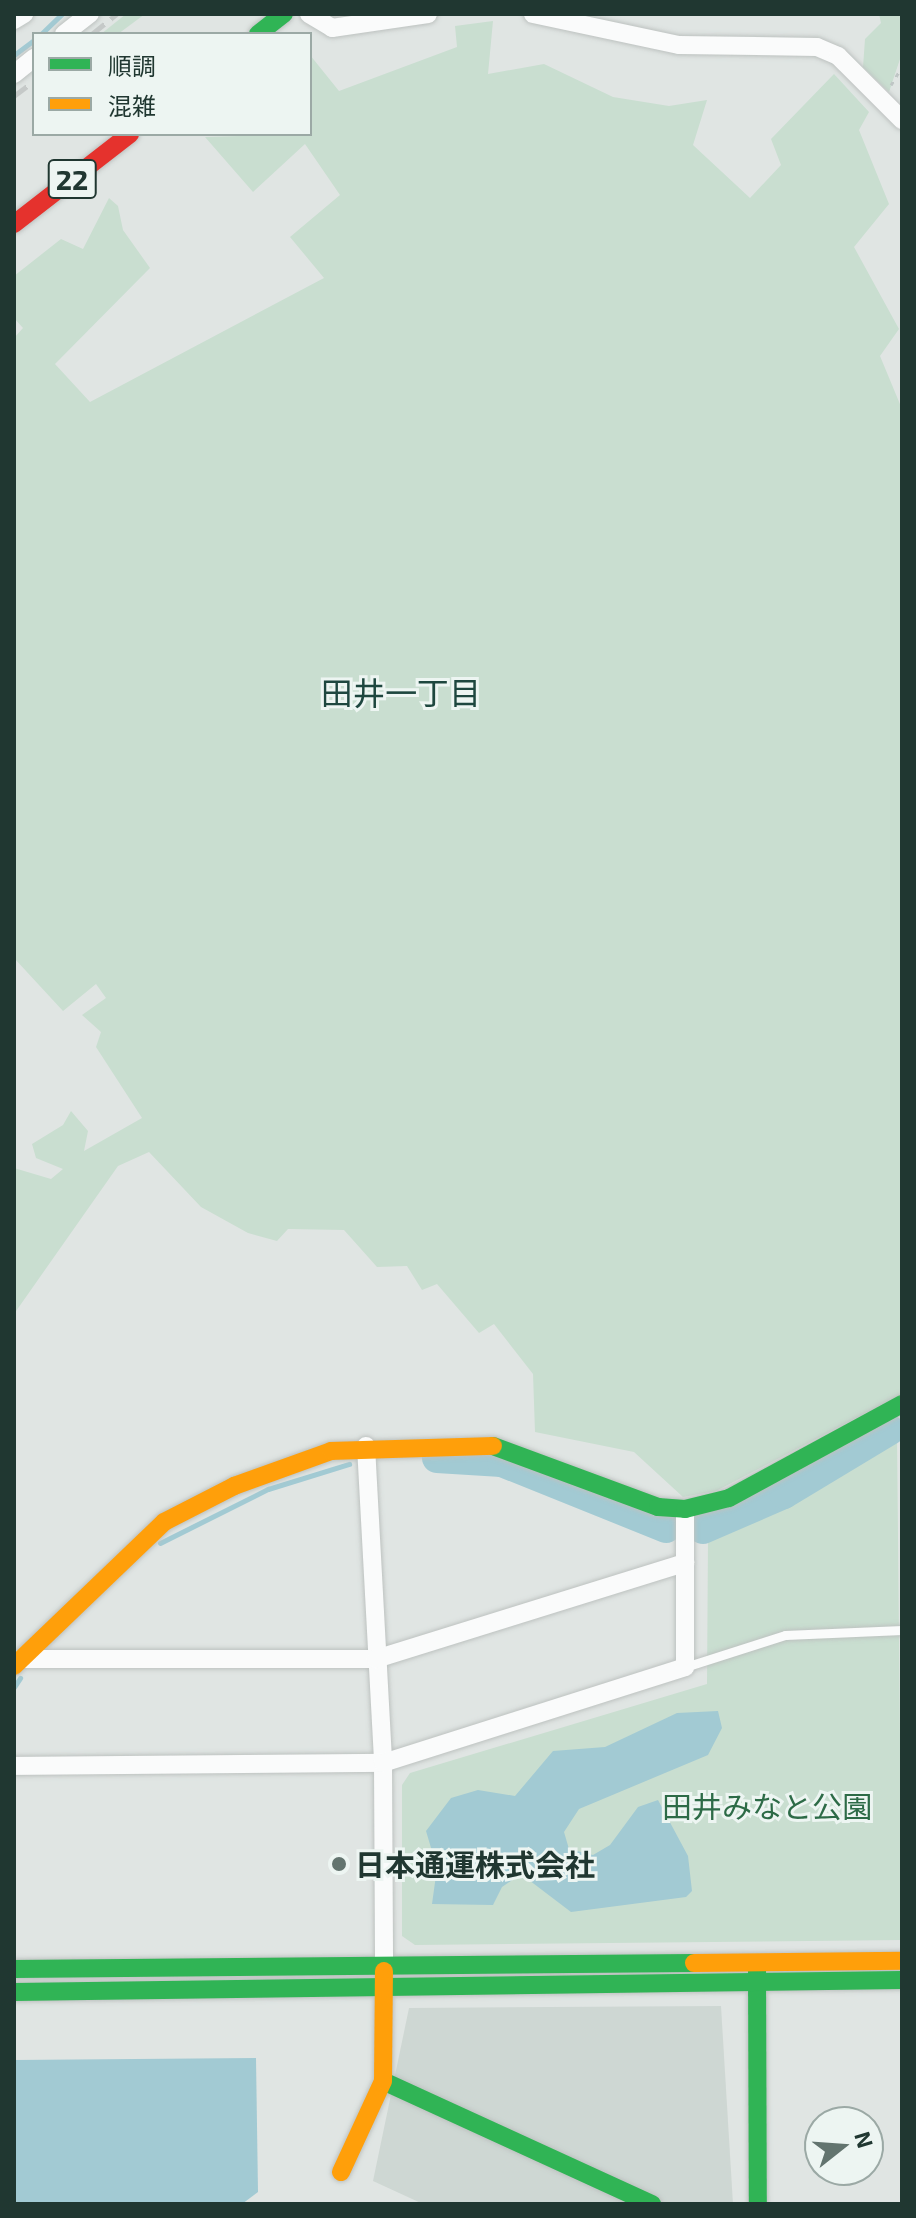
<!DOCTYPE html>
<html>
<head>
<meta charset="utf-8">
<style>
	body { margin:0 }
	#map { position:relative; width:916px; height:2218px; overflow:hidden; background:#e0e5e3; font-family:"Exo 2","Noto Sans JP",sans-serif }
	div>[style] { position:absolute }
	.built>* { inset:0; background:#ced7d3 }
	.green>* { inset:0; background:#c9ded0 }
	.water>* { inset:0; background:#a2cad3 }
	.stream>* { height:5px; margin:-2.5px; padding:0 2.5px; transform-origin:2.5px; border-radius:2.5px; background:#a2cad3 }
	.river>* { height:30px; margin:-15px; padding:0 15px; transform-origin:15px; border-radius:15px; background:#a2cad3 }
	.path>* { height:3px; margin-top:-1.5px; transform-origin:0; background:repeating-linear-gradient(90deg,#bfc6c5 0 4px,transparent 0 10px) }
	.roads { filter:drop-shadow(0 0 2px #bdc2c0) drop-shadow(0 0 2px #bdc2c0) }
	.lane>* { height:9px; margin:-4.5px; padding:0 4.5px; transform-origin:4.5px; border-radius:4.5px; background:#fafbfb }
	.street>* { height:18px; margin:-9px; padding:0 9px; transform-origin:9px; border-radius:9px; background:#fafbfb }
	.fast>* { height:18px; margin:-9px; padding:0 9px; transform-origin:9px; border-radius:9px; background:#30b455 }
	.slow>* { height:18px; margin:-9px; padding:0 9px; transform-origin:9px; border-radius:9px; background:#ff9f0a }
	.jam>* { height:18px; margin:-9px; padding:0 9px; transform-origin:9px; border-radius:9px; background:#e5322d }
	.rail>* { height:5px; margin-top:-2.5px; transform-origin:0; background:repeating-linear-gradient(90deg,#c5c9c8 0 16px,transparent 0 24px) }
	.dots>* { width:22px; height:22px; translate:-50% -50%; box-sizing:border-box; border:4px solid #edf5f2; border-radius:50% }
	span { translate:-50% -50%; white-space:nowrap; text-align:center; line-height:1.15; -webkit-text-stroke:6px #edf5f2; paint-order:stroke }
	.shield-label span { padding:2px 6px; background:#edf5f2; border:2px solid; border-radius:6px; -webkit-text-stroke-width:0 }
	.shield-label { font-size:28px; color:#203731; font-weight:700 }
	.park-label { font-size:30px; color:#2d6b47 }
	.poi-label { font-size:30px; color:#203731; font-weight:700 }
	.left { translate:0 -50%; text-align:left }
	.neighbourhood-label { font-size:32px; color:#1e473f }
	.frame { position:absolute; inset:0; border:16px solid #203731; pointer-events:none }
	.legend { position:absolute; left:32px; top:32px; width:280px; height:104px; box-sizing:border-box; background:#edf5f2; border:2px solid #9ba9a5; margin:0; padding:10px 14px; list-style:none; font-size:24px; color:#203731 }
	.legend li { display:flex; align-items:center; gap:16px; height:40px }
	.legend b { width:40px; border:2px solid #9ba9a5 }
	.north { position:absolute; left:804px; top:2106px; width:80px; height:80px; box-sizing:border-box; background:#edf5f2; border:2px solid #9ba9a5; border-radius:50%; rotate:73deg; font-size:22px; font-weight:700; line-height:32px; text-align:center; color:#203731 }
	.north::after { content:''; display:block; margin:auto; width:28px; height:36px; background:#63746f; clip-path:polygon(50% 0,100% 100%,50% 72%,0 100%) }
</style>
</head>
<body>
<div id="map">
	<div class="built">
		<i style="clip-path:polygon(721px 2006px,733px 2204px,423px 2204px,373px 2181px,409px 2008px)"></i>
	</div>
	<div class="green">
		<i style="clip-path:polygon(126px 14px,145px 14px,118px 34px,101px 34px)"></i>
		<i style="clip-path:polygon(879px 14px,902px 14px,902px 53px,889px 92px,863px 67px,865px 39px,881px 23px)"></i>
		<i style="clip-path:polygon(493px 21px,488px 74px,544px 64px,613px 97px,669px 106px,707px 100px,693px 145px,750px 198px,781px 165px,771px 139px,834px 74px,869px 112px,859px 130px,889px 204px,854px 247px,899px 329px,880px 356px,902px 409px,902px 1394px,716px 1491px,683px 1497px,634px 1452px,535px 1432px,533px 1374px,494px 1324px,479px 1333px,437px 1284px,422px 1290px,407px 1266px,377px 1267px,344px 1230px,288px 1229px,277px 1241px,248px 1233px,201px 1207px,149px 1152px,118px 1166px,14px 1314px,14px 1168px,51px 1179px,63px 1169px,36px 1158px,32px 1144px,63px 1125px,71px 1111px,88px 1131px,84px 1151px,142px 1118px,96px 1047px,101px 1032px,82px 1015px,106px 998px,96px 984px,63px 1011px,14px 958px,14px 338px,23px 328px,14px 318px,14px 276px,61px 239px,83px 249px,109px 198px,118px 206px,123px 230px,150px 268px,55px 364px,90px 402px,324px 278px,290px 237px,340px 195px,305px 144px,253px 192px,205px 137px,310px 134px,310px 55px,339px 91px,457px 47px,455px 26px)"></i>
		<i style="clip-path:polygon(897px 1434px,902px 1940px,415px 1945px,402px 1936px,402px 1785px,410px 1773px,707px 1684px,708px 1538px)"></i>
	</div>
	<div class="water">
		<i style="clip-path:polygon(718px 1711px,722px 1728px,708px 1755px,579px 1809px,564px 1832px,569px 1849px,593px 1855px,610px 1845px,638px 1807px,658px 1800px,688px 1856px,692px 1891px,686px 1897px,571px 1912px,521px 1874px,502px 1887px,493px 1905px,432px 1904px,437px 1868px,426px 1831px,451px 1798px,478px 1790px,515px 1796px,553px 1751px,605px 1747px,677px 1713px)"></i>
		<i style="clip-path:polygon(256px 2058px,258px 2192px,242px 2204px,14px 2204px,14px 2060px)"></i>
	</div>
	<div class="stream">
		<i style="left:41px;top:34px;width:29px;rotate:-44deg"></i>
		<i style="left:14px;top:55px;width:25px;rotate:-37deg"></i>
		<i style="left:160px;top:1543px;width:121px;rotate:-26.6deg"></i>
		<i style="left:268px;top:1489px;width:85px;rotate:-17.2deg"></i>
		<i style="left:14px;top:1687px;width:11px;rotate:-56deg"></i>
	</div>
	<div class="river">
		<i style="left:437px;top:1458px;width:65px;rotate:3.5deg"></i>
		<i style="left:502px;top:1462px;width:177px;rotate:21.9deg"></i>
		<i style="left:703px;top:1529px;width:88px;rotate:-23.4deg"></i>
		<i style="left:784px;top:1494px;width:124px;rotate:-31.1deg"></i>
	</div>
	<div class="path">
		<i style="left:891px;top:85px;width:21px;rotate:-59deg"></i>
	</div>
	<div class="roads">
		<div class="lane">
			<i style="left:685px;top:1667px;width:105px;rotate:-17.7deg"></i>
			<i style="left:785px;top:1635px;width:117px;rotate:-2.4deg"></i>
		</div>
		<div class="street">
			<i style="left:309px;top:14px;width:27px;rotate:31deg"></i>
			<i style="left:332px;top:28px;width:97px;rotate:-8.3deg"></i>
			<i style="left:533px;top:14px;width:149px;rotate:12deg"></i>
			<i style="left:679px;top:45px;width:138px;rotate:0.8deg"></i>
			<i style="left:817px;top:47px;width:23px;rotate:23deg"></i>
			<i style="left:838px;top:56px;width:91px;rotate:45deg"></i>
			<i style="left:14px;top:20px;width:12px;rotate:-31deg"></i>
			<i style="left:64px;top:34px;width:33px;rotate:-38deg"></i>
			<i style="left:14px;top:74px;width:26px;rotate:-39deg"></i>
			<i style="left:366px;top:1446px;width:317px;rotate:86.9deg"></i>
			<i style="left:383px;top:1763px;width:200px;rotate:89.7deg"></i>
			<i style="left:20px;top:1659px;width:356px"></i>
			<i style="left:376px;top:1659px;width:324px;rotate:-17.3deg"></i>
			<i style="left:14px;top:1766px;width:369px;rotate:-0.5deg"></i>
			<i style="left:383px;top:1763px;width:317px;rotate:-17.6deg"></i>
			<i style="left:685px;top:1667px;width:158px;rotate:-90deg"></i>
		</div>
		<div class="fast">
			<i style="left:258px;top:34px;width:33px;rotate:-38deg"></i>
			<i style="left:493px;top:1446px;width:176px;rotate:20.3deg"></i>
			<i style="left:658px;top:1507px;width:27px;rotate:4deg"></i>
			<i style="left:685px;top:1509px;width:45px;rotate:-14deg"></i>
			<i style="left:729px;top:1498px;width:197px;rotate:-28.5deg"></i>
			<i style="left:757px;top:1968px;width:236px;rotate:89.8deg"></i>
			<i style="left:14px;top:1969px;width:680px;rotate:-0.51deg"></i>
			<i style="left:14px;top:1992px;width:888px;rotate:-0.77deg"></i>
			<i style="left:383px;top:2081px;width:296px;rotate:24.6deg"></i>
		</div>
		<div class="slow">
			<i style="left:14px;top:1666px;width:208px;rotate:-43.8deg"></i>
			<i style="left:164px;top:1522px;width:79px;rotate:-27.2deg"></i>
			<i style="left:234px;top:1486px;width:103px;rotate:-19.8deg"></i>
			<i style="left:331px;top:1451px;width:162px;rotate:-1.8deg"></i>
			<i style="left:694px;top:1963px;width:208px;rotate:-0.6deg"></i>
			<i style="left:341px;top:2172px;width:100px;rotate:-65.2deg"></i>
			<i style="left:383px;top:2081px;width:110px;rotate:-89.5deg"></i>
		</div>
		<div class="jam">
			<i style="left:14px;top:224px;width:147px;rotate:-37.8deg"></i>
		</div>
	</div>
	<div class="rail">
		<i style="left:92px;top:34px;width:32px;rotate:-39deg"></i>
		<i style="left:14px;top:96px;width:25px;rotate:-37deg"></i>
	</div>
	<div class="dots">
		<i style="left:339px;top:1864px;background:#63746f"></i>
	</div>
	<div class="shield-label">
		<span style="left:72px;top:179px">22</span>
	</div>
	<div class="park-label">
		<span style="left:767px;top:1806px">田井みなと公園</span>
	</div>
	<div class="poi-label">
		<span class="left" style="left:355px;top:1864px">日本通運株式会社</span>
	</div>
	<div class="neighbourhood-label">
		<span style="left:401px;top:692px">田井一丁目</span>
	</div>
	<div class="frame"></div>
	<ul class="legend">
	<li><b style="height:10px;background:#30b455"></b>順調</li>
	<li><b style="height:10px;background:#ff9f0a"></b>混雑</li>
	</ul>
	<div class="north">N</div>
</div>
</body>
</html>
